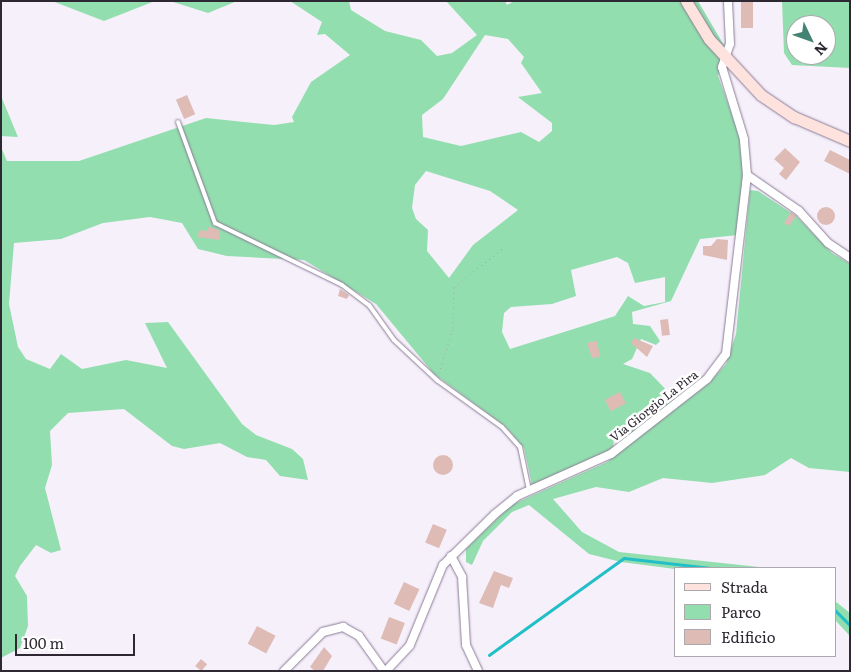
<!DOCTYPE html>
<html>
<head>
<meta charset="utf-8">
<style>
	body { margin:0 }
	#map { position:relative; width:851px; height:672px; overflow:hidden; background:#f6f0fb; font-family:Literata,serif }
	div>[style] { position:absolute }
	.green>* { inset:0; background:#93deaf }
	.stream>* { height:2.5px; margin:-1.25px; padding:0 1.25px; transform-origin:1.25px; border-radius:1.25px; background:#22bfc7 }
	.building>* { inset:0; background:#debbb5; transform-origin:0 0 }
	.round { border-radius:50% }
	.path>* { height:1px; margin-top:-0.5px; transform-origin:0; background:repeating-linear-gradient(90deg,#aca6b0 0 1px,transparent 0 5px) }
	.roads { filter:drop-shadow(0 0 1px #8a7b95) drop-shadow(0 0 1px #8a7b95) }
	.lane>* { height:4px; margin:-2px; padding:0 2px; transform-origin:2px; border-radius:2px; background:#fff }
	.street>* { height:8px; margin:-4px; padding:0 4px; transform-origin:4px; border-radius:4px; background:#fff }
	.secondary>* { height:11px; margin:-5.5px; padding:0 5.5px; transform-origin:5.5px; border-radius:5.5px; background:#fde2dd }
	span { translate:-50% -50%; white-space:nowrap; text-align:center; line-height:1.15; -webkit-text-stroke:5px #fff; paint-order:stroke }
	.street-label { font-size:12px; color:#2e2832 }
	.frame { position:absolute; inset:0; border:2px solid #2e2832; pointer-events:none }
	.legend { position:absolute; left:674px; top:567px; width:162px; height:90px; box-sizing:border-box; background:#fff; border:1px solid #aba9ad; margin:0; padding:6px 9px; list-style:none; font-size:15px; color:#2e2832 }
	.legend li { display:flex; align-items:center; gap:10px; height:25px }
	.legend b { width:25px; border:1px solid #aba9ad }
	.north { position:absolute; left:786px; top:15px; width:50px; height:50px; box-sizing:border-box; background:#fff; border:1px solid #aba9ad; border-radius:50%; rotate:132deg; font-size:14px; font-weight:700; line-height:20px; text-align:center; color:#2e2832 }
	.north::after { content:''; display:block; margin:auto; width:18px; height:22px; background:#438373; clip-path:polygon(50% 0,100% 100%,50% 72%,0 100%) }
	.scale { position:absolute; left:15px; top:634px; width:120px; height:22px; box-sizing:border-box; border:2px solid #2e2832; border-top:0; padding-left:6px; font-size:15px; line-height:18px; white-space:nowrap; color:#2e2832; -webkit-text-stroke:4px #fff; paint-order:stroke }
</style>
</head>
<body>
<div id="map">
	<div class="green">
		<i style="clip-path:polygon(52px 1px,155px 1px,104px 21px)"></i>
		<i style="clip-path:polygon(170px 1px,237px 1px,208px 13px)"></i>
		<i style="clip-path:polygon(evenodd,290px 1px,349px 1px,351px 10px,385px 31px,421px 40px,437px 56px,452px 53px,477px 35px,446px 1px,505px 1px,507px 5px,514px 1px,698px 1px,725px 47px,718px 76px,741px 139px,743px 179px,738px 235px,700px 239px,671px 301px,632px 312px,633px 324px,650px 326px,660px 341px,656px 345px,641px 339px,632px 359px,623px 364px,650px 373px,676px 400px,633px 434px,614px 437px,613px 450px,532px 485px,524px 448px,506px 427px,434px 374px,376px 304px,304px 260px,227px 256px,198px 249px,182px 223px,150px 217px,103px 223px,61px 239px,14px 243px,9px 304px,18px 347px,26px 359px,50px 369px,61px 354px,82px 369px,126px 360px,167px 368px,145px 323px,168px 322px,242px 424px,256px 435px,292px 449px,303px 459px,308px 480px,280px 476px,266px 460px,247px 457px,220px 443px,184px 449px,172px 446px,124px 409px,68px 413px,50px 431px,52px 465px,45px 488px,61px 550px,51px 553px,36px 545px,20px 566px,15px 576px,27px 596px,28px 626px,20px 648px,1px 658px,1px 147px,7px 161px,79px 161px,206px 118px,274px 125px,294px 122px,292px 117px,311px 82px,350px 55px,325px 34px,317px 35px,322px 22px,290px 1px,485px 35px,508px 39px,524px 57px,521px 63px,542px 93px,518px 97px,552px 123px,552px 131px,539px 142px,521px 132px,461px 146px,423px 137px,422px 115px,443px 99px,485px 35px,290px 1px,426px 171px,490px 191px,518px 210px,473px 245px,449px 278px,427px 251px,428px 230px,416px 219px,412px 208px,415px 185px,426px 171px,290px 1px,617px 257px,628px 263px,635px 283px,665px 277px,665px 302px,644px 306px,628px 296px,615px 316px,510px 349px,502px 332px,504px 313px,511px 307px,552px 304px,576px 296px,571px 270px,617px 257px)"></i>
		<i style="clip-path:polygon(evenodd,782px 1px,850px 1px,850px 68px,792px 65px,784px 53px,782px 1px,796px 25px,826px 25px,826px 55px,796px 55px,796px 25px)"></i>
		<i style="clip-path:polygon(1px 96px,18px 137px,1px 136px)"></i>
		<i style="clip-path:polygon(750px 190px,758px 191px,796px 216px,832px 253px,850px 264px,850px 472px,809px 468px,791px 458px,765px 475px,712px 483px,663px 478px,629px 492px,596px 487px,553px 499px,582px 532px,619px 552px,768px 568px,675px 569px,621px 562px,589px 554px,529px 505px,512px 512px,483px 541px,472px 565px,466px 562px,466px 549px,511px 505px,607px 462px,708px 384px,726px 364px,736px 334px)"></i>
		<i style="clip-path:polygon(835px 601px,850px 613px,850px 636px,835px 620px)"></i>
	</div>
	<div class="stream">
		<i style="left:835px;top:610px;width:21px;rotate:45deg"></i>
		<i style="left:489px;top:655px;width:166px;rotate:-35.7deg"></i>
		<i style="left:624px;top:558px;width:87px;rotate:6.6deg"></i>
	</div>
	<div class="building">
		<i style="left:741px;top:1px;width:12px;height:27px"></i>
		<i style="left:187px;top:95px;width:21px;height:12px;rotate:67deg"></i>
		<i style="clip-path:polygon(785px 148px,800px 162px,786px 180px,779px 174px,784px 168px,774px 159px)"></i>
		<i style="clip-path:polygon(830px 150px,850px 160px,850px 174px,824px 161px)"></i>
		<i class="round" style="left:817px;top:207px;width:18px;height:18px"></i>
		<i style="clip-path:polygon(791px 212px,796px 216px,789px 226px,784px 223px)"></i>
		<i style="clip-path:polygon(208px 227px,220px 230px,219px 240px,198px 237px,199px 230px,207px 231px)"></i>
		<i style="clip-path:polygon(717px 239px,728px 240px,727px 260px,703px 255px,703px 246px,711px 246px)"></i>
		<i style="clip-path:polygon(340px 289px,349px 295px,347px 299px,338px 296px)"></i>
		<i style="left:668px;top:319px;width:16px;height:8px;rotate:83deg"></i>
		<i style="clip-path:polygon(634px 338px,653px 346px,647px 357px,631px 343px)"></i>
		<i style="clip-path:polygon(597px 341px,600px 357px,592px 358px,587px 343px)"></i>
		<i style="left:620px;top:392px;width:13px;height:17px;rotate:63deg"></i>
		<i class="round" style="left:433px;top:455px;width:20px;height:20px"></i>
		<i style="left:433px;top:524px;width:15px;height:20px;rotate:23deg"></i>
		<i style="clip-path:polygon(494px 571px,513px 578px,509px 588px,501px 585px,493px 608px,479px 603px)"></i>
		<i style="left:404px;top:582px;width:17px;height:24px;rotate:25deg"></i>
		<i style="left:389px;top:617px;width:17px;height:23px;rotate:21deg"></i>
		<i style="left:257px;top:626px;width:21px;height:20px;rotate:28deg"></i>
		<i style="clip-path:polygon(324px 647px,332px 656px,323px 671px,315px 671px,310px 667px)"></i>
		<i style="left:201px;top:659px;width:8px;height:9px;rotate:40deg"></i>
	</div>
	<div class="path">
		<i style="left:439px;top:373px;width:47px;rotate:-72.7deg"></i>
		<i style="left:453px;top:328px;width:41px;rotate:-88.6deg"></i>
		<i style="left:454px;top:287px;width:63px;rotate:-38.5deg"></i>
	</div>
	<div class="roads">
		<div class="lane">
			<i style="left:178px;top:122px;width:108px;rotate:69.9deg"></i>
			<i style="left:215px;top:223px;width:141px;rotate:26deg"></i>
			<i style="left:342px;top:285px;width:34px;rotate:37deg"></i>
			<i style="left:369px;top:305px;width:43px;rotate:54.5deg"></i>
			<i style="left:394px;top:340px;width:60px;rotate:43deg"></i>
			<i style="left:438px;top:381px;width:79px;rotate:35.7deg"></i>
			<i style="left:502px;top:427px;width:27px;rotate:48deg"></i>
			<i style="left:520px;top:447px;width:44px;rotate:78.2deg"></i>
		</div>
		<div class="street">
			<i style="left:747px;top:175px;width:63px;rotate:34.7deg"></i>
			<i style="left:799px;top:211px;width:43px;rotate:47.8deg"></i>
			<i style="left:828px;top:243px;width:27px;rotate:34deg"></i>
			<i style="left:451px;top:556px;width:24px;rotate:62deg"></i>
			<i style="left:462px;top:577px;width:68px;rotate:86.6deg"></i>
			<i style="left:466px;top:645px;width:29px;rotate:65deg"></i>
			<i style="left:284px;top:671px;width:55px;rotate:-45deg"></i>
			<i style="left:323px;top:632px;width:21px;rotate:-14deg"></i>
			<i style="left:343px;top:627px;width:18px;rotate:29deg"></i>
			<i style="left:359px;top:636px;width:43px;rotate:54.5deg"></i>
			<i style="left:386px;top:671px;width:35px;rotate:-47deg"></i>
			<i style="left:410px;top:645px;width:87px;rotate:-67.6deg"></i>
			<i style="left:443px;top:565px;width:73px;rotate:-44.4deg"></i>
			<i style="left:495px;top:514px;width:28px;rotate:-39deg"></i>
			<i style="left:517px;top:496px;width:103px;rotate:-24.1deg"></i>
			<i style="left:611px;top:454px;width:122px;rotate:-38deg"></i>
			<i style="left:707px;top:379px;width:31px;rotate:-53deg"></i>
			<i style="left:726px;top:354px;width:180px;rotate:-83.3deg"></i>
			<i style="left:747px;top:175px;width:36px;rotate:-95deg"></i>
			<i style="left:744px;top:139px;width:75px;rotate:-107deg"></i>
			<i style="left:722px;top:67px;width:24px;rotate:-71deg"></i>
			<i style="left:730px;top:44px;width:43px;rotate:-92.7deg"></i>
		</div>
		<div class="secondary">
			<i style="left:686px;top:1px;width:44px;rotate:58.8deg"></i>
			<i style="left:709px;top:39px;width:76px;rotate:47.1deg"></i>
			<i style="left:761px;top:95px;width:40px;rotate:34deg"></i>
			<i style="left:794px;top:117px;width:61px;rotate:23.2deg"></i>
		</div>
	</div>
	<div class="street-label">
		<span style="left:654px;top:406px;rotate:-38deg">Via Giorgio La Pira</span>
	</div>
	<div class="frame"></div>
	<ul class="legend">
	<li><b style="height:6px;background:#fde2dd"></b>Strada</li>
	<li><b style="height:14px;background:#93deaf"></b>Parco</li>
	<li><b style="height:14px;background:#debbb5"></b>Edificio</li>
	</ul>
	<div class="north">N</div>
	<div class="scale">100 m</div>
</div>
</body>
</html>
